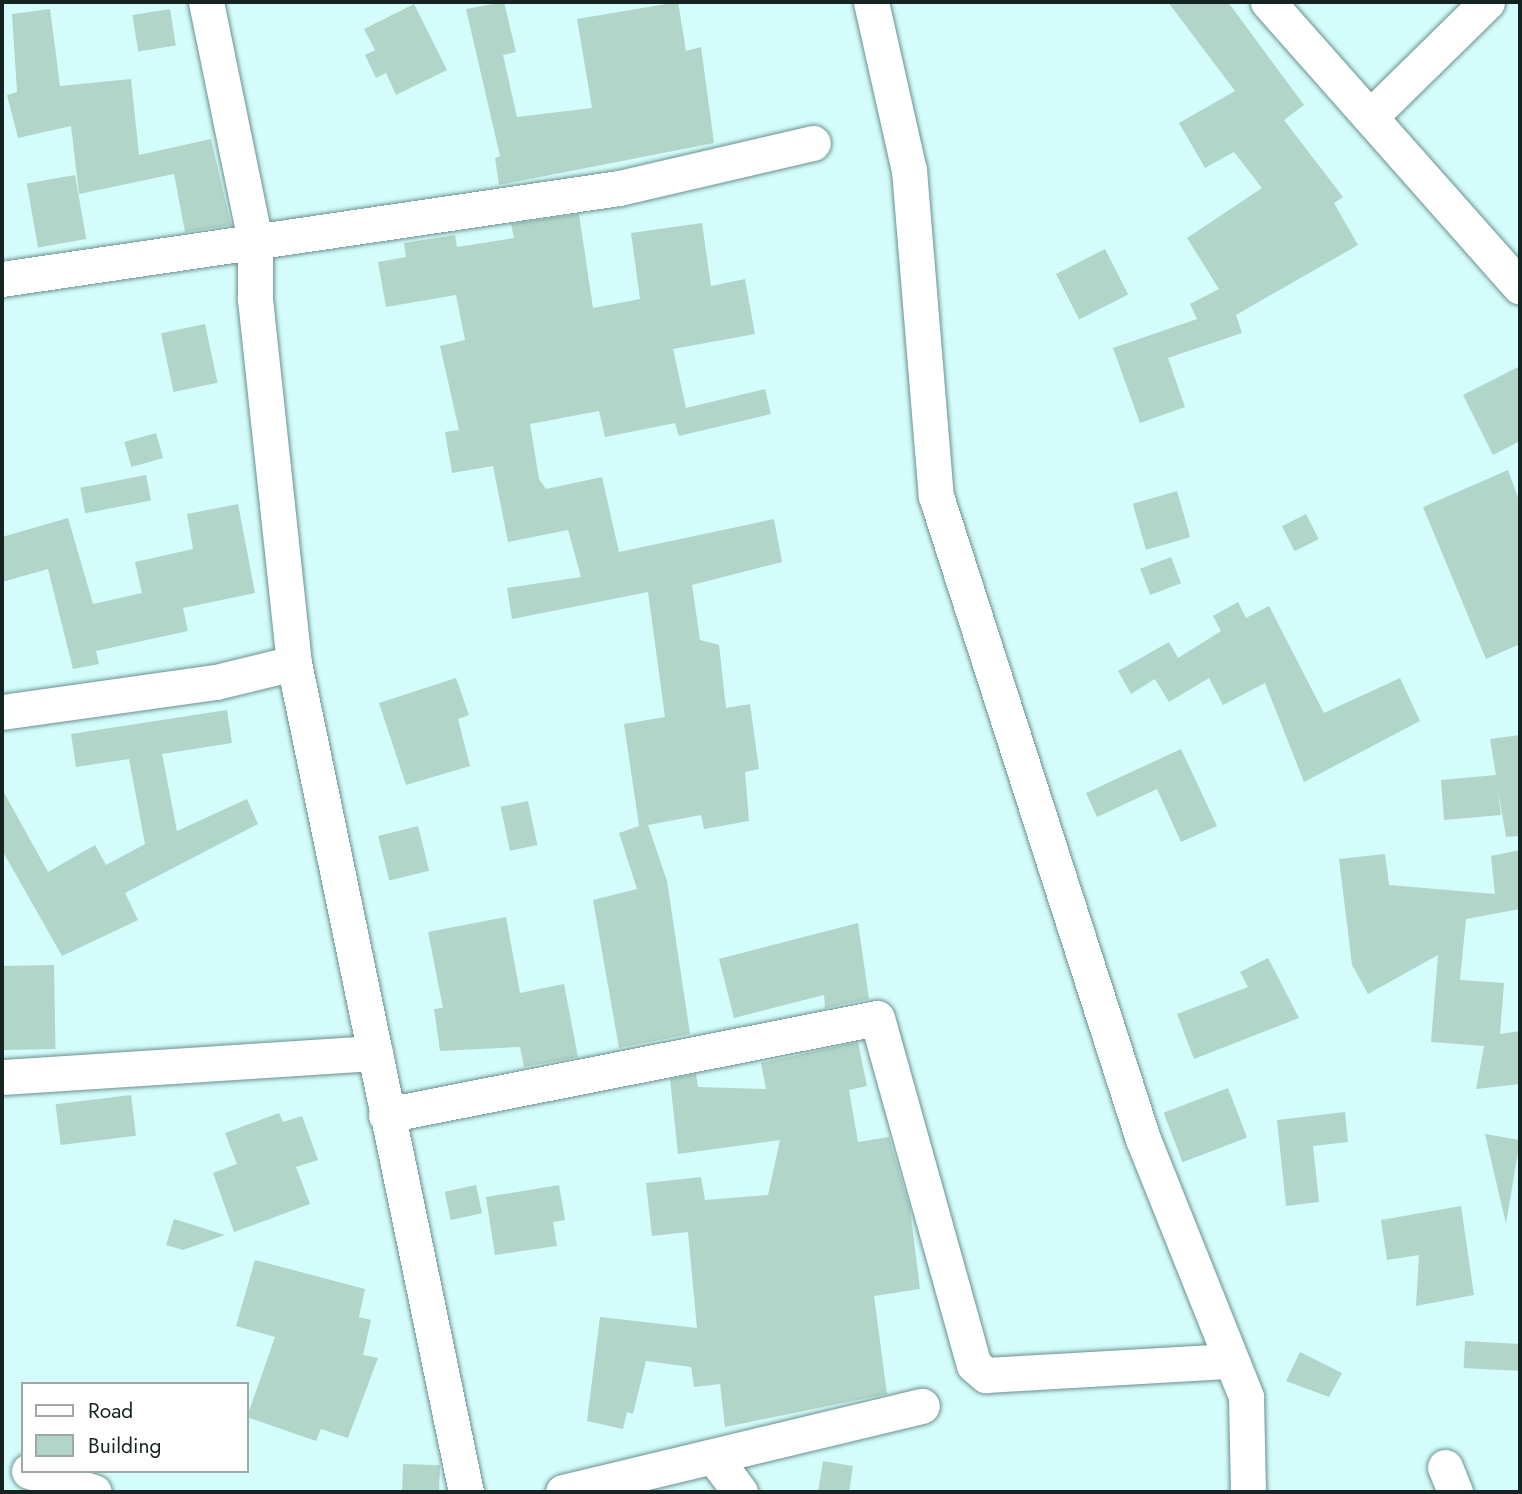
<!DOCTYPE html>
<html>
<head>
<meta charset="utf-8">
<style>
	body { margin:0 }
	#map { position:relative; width:1522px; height:1494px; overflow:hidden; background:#d4fcfb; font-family:Jost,sans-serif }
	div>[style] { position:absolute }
	.building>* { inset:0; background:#b2d5c9; transform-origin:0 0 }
	.roads { filter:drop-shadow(0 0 2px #6b908f) drop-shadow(0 0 2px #6b908f) }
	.minor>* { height:35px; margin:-17.5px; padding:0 17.5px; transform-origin:17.5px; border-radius:17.5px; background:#fff }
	span { translate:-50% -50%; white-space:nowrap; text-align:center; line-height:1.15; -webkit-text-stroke:5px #fff; paint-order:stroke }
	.frame { position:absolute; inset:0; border:4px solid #152423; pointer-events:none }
	.legend { position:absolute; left:21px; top:1382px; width:228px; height:91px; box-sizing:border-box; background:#fff; border:2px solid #a1a7a7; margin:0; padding:9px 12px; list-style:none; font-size:21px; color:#152423 }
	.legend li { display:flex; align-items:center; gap:14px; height:35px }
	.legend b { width:35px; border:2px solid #a1a7a7 }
</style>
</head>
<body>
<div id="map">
	<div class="building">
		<i style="clip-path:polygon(504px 2px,516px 52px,503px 55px,517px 117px,592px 108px,577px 19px,678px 2px,686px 51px,701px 47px,714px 143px,499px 185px,495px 158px,500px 156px,466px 9px)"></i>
		<i style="clip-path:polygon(1168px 2px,1228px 2px,1304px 105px,1284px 120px,1343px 197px,1334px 203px,1358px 245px,1236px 315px,1242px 333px,1168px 358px,1185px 407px,1140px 423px,1113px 348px,1197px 319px,1190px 304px,1219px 289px,1187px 238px,1262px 188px,1234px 152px,1205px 168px,1179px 123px,1235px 91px)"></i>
		<i style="clip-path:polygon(414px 4px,447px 70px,396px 95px,386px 73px,376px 78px,365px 55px,375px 50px,364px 29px)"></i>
		<i style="clip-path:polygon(50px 9px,60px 86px,131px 79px,139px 155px,211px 139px,231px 225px,185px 232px,174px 174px,79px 194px,71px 126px,18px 138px,7px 95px,17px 92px,12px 14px)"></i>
		<i style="left:170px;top:9px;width:37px;height:38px;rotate:81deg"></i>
		<i style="left:75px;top:175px;width:65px;height:49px;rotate:80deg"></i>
		<i style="clip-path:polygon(579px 214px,593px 308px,640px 299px,631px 233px,702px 223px,711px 286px,745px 279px,755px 334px,673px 349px,686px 408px,765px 389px,771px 414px,679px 436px,675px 423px,605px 437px,599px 411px,530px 424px,539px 479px,546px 489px,602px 477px,619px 552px,774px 519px,782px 562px,692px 585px,700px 640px,719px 645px,726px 708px,750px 704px,759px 769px,745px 772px,749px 821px,704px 829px,701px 815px,648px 825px,667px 881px,690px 1034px,619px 1048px,593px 900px,637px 889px,619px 833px,639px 826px,624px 724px,665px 717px,648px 592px,512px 619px,507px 588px,581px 577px,568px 530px,508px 542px,493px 466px,452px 473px,445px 432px,459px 430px,440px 346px,465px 340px,456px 295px,386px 307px,378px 262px,406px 257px,404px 243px,455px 235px,457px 247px,514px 238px,511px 224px)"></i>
		<i style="left:1105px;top:249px;width:51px;height:55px;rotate:63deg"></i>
		<i style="left:205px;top:324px;width:60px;height:45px;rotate:78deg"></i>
		<i style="clip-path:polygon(1520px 366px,1520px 441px,1493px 455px,1463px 395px)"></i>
		<i style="left:156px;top:433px;width:26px;height:33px;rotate:74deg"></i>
		<i style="clip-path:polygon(1508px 470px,1520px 503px,1520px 644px,1486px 659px,1423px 507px)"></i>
		<i style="left:146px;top:475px;width:26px;height:67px;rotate:79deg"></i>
		<i style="left:1177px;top:491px;width:48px;height:46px;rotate:74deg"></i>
		<i style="clip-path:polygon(238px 504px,255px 593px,183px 608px,188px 631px,96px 651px,99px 664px,73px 669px,48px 569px,2px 582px,2px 537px,68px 518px,93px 604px,142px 593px,135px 562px,193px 549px,187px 514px)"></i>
		<i style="left:1306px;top:514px;width:28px;height:27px;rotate:63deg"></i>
		<i style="left:1171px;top:557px;width:28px;height:33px;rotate:69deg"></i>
		<i style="clip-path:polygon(1238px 602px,1246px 618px,1269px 606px,1324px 713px,1400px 678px,1420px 721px,1304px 782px,1265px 683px,1223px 705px,1209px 678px,1169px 702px,1155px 679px,1131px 694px,1118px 671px,1169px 642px,1178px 658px,1221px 631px,1213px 616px)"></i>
		<i style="clip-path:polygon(456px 678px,469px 715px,458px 719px,470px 766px,406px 785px,379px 703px)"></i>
		<i style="clip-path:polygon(227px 710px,232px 743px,162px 754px,177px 831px,247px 799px,258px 824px,125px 893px,138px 920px,62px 956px,2px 850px,2px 789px,48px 872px,95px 845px,106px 865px,145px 844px,129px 759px,76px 767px,71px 734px)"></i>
		<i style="clip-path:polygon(1520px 735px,1520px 836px,1506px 837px,1498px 790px,1501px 815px,1444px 820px,1441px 780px,1496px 775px,1490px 739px)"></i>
		<i style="clip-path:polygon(1181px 749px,1217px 826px,1181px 842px,1157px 789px,1097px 817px,1086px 793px)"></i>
		<i style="left:528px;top:801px;width:45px;height:28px;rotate:78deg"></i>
		<i style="left:418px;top:826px;width:46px;height:41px;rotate:76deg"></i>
		<i style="clip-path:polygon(1520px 850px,1520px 909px,1466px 919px,1460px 980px,1504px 983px,1500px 1034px,1520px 1031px,1520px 1084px,1476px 1089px,1484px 1046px,1431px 1042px,1438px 955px,1368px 994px,1352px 965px,1339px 859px,1385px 854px,1389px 885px,1495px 894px,1491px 856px)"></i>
		<i style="clip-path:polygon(506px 917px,520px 993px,564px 984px,578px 1057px,524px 1067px,520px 1047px,440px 1051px,434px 1009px,443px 1008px,428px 932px)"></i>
		<i style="clip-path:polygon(858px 923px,869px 999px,825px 1008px,824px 995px,734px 1018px,719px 959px)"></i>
		<i style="clip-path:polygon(1268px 958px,1299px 1018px,1194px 1059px,1177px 1014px,1248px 987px,1240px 972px)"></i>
		<i style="left:54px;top:965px;width:84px;height:52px;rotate:89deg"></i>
		<i style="clip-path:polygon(858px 1042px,867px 1086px,849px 1090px,858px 1142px,889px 1137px,910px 1209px,920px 1289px,874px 1296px,887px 1394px,725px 1427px,720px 1384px,694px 1387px,691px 1367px,646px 1361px,633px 1414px,627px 1412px,623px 1429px,587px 1421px,600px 1317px,697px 1328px,688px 1232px,652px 1236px,646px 1183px,701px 1177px,705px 1200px,768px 1195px,780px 1140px,678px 1154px,670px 1079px,696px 1074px,698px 1087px,766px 1089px,761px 1063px)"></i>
		<i style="left:1228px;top:1088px;width:53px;height:69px;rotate:69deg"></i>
		<i style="left:131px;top:1095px;width:41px;height:76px;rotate:83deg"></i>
		<i style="clip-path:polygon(1345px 1112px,1348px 1142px,1313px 1146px,1319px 1202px,1286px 1206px,1277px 1120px)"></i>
		<i style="clip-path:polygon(279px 1113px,283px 1122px,302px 1116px,318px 1160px,296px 1167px,310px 1204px,234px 1232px,213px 1173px,237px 1164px,225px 1133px)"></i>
		<i style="clip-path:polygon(1485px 1134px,1520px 1140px,1506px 1224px)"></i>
		<i style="left:476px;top:1185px;width:29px;height:32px;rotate:78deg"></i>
		<i style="clip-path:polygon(559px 1185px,565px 1220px,553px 1222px,557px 1246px,495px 1255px,486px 1197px)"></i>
		<i style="clip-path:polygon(1461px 1206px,1474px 1295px,1416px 1306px,1419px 1255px,1387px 1260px,1381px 1220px)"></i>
		<i style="clip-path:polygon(174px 1219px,225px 1235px,183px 1250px,166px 1245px)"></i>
		<i style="clip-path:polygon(255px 1260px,365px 1289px,359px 1317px,371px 1320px,363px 1355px,378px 1358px,348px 1438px,321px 1429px,316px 1441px,247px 1417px,275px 1337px,236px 1326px)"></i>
		<i style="left:1465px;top:1341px;width:55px;height:27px;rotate:3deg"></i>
		<i style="clip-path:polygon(1300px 1352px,1342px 1373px,1329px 1397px,1286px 1381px)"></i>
		<i style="clip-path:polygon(823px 1461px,853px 1466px,849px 1492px,818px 1492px)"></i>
		<i style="left:403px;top:1464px;width:37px;height:28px;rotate:2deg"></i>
	</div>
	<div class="roads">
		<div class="minor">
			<i style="left:206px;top:2px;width:243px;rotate:78.4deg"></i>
			<i style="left:255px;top:240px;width:59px;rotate:90deg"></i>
			<i style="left:255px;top:299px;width:366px;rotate:83.9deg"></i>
			<i style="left:294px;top:663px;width:847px;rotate:78.28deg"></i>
			<i style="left:871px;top:2px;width:172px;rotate:77.3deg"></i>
			<i style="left:909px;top:170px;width:327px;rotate:85.3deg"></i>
			<i style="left:936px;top:496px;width:675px;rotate:72.16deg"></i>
			<i style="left:1143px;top:1139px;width:278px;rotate:68.2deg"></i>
			<i style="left:1246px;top:1397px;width:95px;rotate:88.8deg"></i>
			<i style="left:1268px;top:2px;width:380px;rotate:48.5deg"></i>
			<i style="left:1370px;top:117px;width:164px;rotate:-44.5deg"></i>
			<i style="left:2px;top:279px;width:624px;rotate:-8.39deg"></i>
			<i style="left:619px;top:188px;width:199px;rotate:-13.1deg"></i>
			<i style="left:2px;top:712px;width:216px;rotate:-8deg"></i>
			<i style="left:216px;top:682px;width:80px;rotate:-13.7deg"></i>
			<i style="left:2px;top:1077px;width:374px;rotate:-3.7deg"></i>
			<i style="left:386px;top:1115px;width:500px;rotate:-11.18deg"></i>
			<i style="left:877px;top:1018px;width:360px;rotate:74.4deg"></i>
			<i style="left:974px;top:1365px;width:16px;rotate:40deg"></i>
			<i style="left:986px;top:1375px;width:245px;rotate:-3.3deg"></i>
			<i style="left:716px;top:1460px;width:40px;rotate:53deg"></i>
			<i style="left:1445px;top:1467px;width:27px;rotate:68deg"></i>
			<i style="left:29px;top:1471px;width:68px;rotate:17.9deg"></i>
			<i style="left:563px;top:1492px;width:369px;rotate:-13.5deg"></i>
		</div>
	</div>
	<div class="frame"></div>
	<ul class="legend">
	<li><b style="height:9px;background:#fff"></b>Road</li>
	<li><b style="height:19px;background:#b2d5c9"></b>Building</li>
	</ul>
</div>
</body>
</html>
